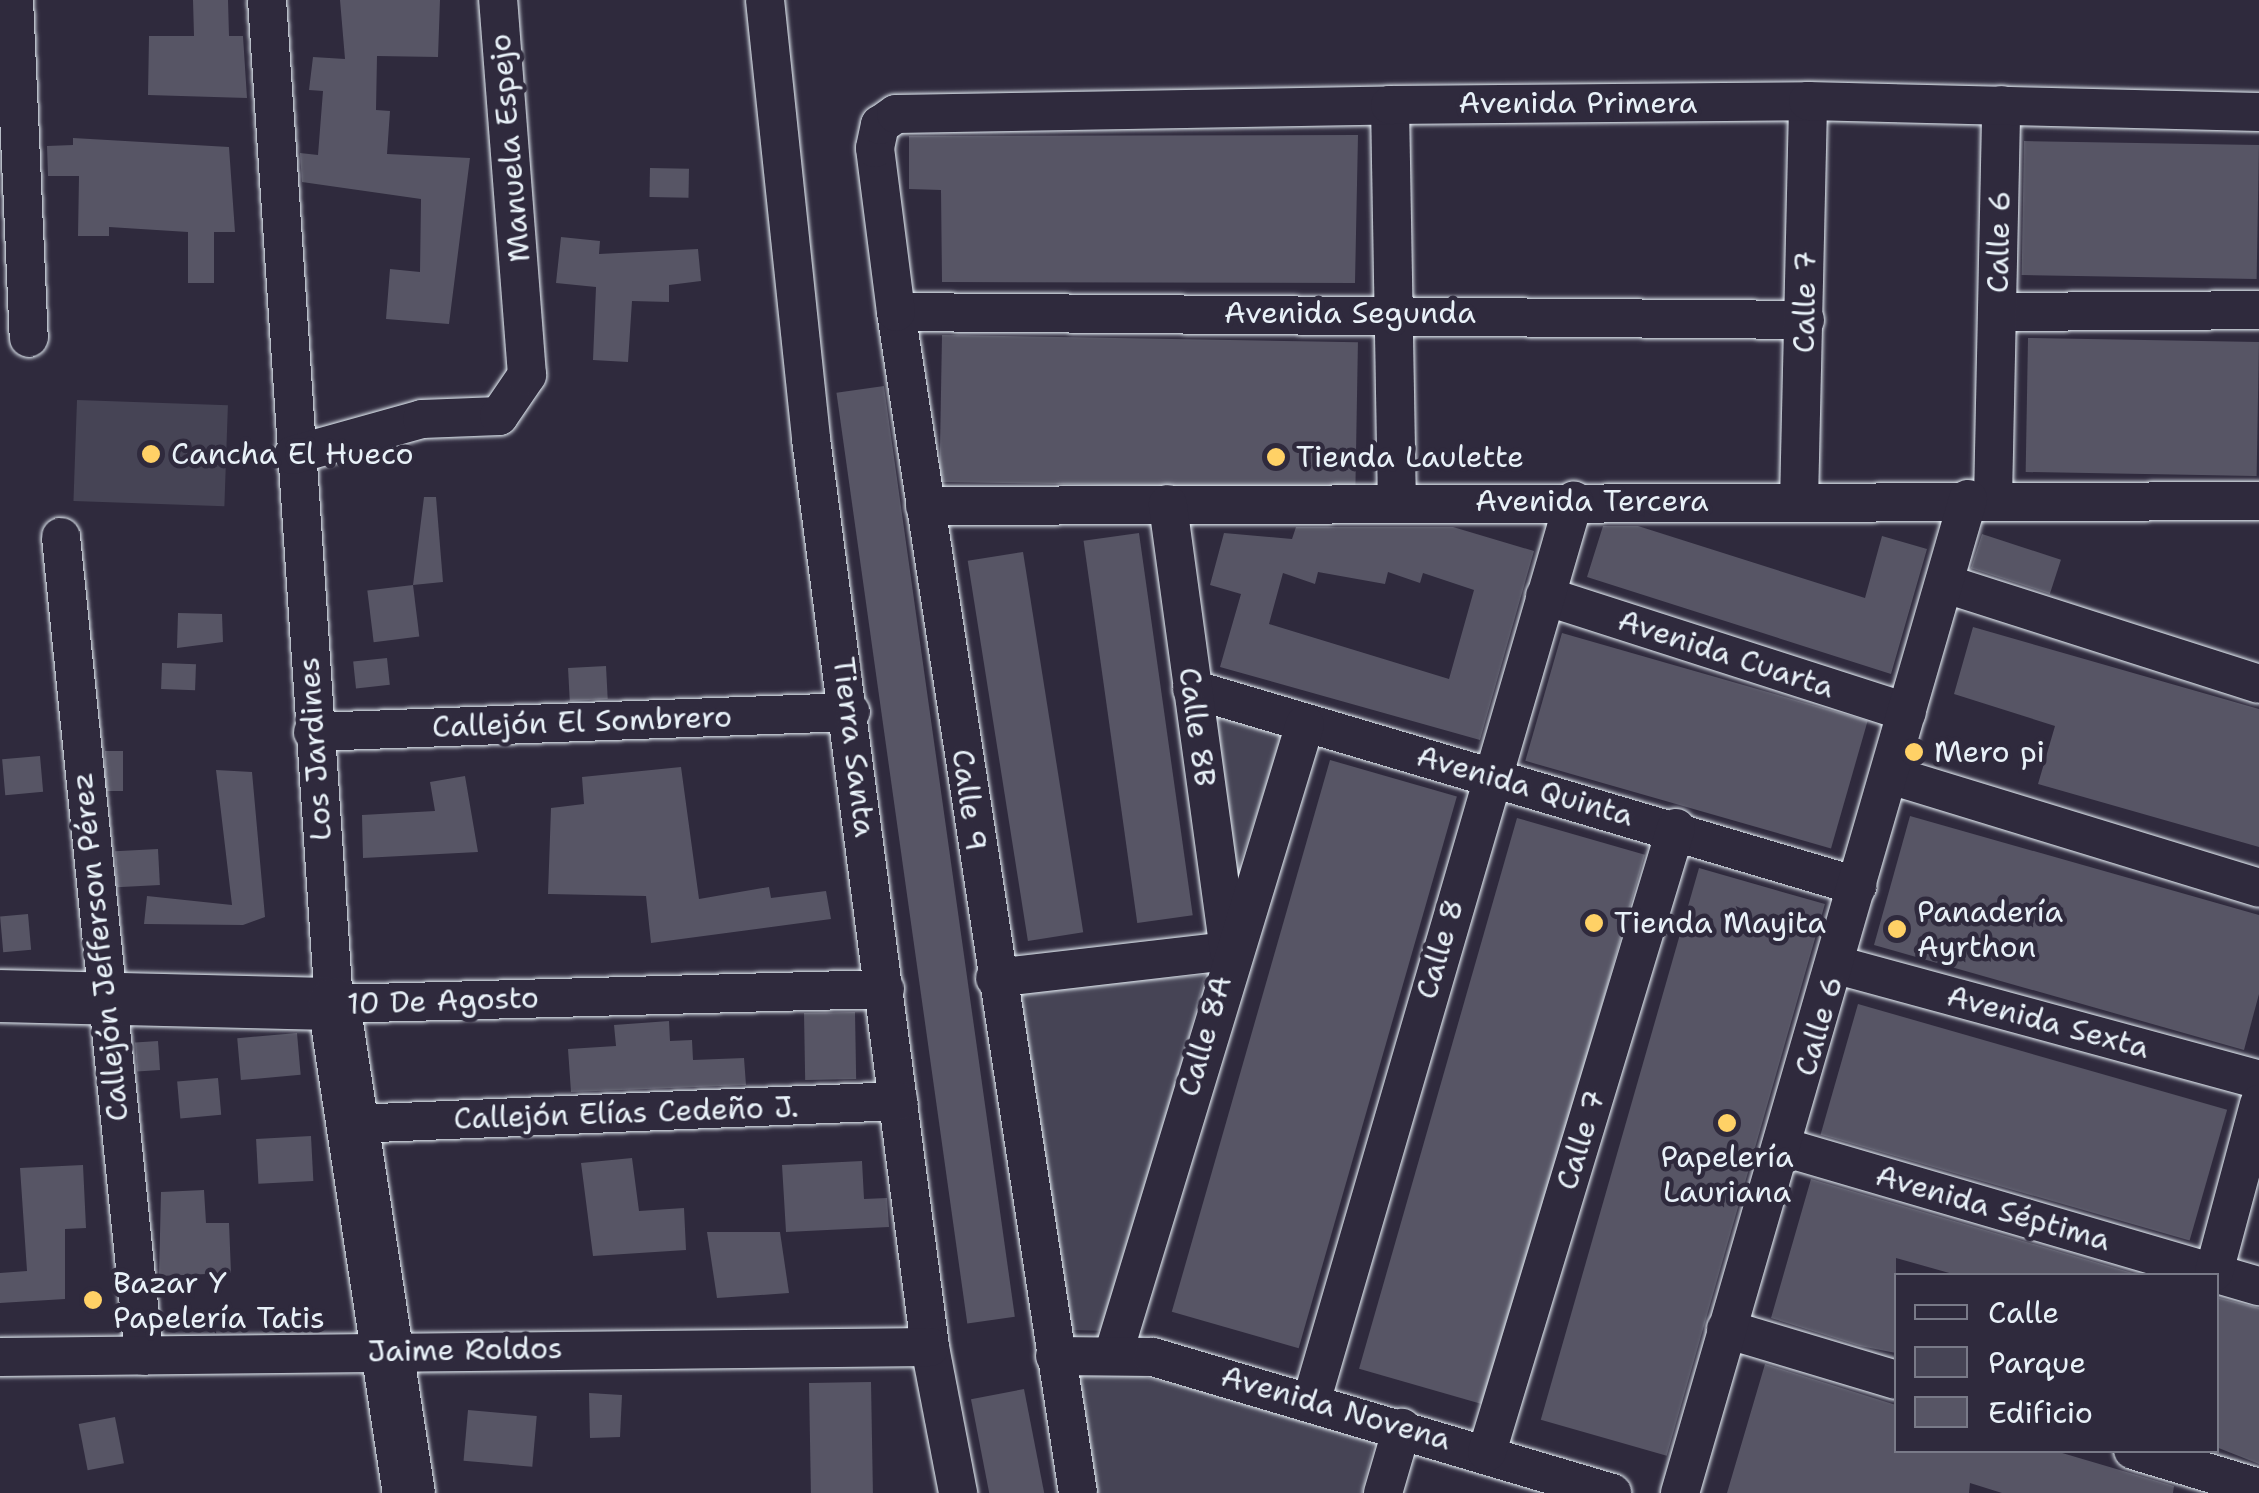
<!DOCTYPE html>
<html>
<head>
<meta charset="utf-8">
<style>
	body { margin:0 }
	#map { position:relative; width:2259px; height:1493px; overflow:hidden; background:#2f2a3d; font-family:"Shantell Sans",sans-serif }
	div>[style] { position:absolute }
	.green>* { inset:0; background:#464455; transform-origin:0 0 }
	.building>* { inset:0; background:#575565; transform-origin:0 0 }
	.roads { filter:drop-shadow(0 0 2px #e8f1f8) drop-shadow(0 0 2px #e8f1f8) }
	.street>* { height:38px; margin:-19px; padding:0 19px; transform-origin:19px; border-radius:19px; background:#2f2a3d }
	.secondary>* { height:52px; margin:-26px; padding:0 26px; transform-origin:26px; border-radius:26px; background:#2f2a3d }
	.dots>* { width:28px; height:28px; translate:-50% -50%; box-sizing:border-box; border:5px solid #2f2a3d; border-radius:50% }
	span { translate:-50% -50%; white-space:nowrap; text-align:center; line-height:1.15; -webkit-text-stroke:9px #2f2a3d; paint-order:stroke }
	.street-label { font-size:30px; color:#e8f1f8 }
	.poi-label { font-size:30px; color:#e8f1f8 }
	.left { translate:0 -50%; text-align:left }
	.legend { position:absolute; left:1894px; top:1273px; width:325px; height:180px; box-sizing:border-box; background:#2f2a3d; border:2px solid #797a88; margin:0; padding:12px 18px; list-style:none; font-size:30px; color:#e8f1f8 }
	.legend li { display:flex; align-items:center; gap:20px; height:50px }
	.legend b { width:50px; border:2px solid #797a88 }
</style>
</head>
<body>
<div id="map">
	<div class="green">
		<i style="left:77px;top:400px;width:151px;height:101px;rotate:2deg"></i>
		<i style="clip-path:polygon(1213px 712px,1284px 733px,1234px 881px)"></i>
		<i style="clip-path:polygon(1205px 975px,1112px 1331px,1069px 1330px,1014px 991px)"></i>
		<i style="clip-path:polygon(1120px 1371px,1376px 1434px,1362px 1493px,1094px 1493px,1072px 1376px)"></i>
	</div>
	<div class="building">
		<i style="clip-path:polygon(193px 0,228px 0,229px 36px,243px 36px,247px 98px,148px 95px,149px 36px,194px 36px)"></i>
		<i style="clip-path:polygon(340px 0,440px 0,438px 57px,377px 56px,376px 110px,390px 111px,387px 154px,470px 158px,449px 324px,386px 319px,390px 269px,420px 272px,421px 199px,302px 182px,300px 153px,318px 155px,323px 91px,309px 90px,313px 57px,345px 59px)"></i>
		<i style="clip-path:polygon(1358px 135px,1355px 283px,942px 282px,941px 190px,909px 189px,909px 136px)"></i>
		<i style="clip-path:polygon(73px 138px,229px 147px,235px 232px,214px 232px,214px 283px,188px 283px,188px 232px,109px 227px,109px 236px,78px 236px,79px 176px,48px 176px,47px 146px,73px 145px)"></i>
		<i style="left:2024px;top:141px;width:235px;height:134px;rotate:1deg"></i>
		<i style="left:650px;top:168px;width:39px;height:29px;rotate:1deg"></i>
		<i style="clip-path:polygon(561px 237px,600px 241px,599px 254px,698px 249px,701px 281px,669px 285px,669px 302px,632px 301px,628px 362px,593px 360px,596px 287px,556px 283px)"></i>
		<i style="left:942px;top:335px;width:416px;height:147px;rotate:1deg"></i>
		<i style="left:2028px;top:338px;width:231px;height:134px;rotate:1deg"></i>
		<i style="left:884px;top:386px;width:940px;height:48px;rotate:82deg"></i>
		<i style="clip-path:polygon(424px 497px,436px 497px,443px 582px,413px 585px)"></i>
		<i style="clip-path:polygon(1603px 526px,1638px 526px,1865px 598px,1882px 536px,1927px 549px,1891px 674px,1587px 577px)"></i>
		<i style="clip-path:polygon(evenodd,1296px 527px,1453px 527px,1534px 551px,1480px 740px,1220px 667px,1241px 594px,1210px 585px,1224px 533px,1292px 539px,1296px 527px,1318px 572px,1385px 584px,1388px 572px,1420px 583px,1423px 573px,1474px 590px,1449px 679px,1269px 624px,1283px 573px,1315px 584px,1318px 572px)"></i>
		<i style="left:1139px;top:533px;width:386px;height:56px;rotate:82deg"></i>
		<i style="left:1982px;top:534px;width:83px;height:36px;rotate:18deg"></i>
		<i style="left:1023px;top:552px;width:385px;height:56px;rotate:81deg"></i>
		<i style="left:413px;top:585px;width:52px;height:46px;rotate:83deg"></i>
		<i style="clip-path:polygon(178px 613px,222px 614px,223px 642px,177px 648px)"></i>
		<i style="clip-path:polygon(1973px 627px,2259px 709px,2259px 847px,2038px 784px,2055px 726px,1954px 694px)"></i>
		<i style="left:1562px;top:633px;width:318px;height:133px;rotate:16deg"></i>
		<i style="left:387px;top:658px;width:27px;height:34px;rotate:84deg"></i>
		<i style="left:162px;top:663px;width:34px;height:26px;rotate:2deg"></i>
		<i style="left:606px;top:666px;width:33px;height:38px;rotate:87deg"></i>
		<i style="left:105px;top:751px;width:18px;height:40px"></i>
		<i style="left:40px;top:756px;width:36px;height:38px;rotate:85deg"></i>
		<i style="left:1330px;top:760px;width:132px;height:574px;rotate:16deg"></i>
		<i style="clip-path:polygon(681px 767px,699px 899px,769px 887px,771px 898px,826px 891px,831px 919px,651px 943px,646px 896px,548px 894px,551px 808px,584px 804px,582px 777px)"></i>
		<i style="clip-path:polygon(216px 770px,252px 772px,265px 917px,243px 925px,144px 924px,147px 896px,232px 905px)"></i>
		<i style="clip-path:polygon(465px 776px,478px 852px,363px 858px,362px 815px,435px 811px,430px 782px)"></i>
		<i style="clip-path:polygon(1910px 816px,2259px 915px,2259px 994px,2244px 1050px,1874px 945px)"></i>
		<i style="left:1517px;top:818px;width:133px;height:573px;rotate:16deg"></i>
		<i style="left:158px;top:849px;width:36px;height:43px;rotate:87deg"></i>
		<i style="left:1699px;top:868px;width:131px;height:574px;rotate:16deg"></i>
		<i style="left:28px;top:914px;width:36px;height:28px;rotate:85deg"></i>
		<i style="left:1858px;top:1004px;width:384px;height:136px;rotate:16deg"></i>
		<i style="left:855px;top:1012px;width:67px;height:51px;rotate:89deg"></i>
		<i style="clip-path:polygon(669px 1021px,670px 1041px,692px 1040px,693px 1060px,744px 1058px,746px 1085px,571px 1092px,568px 1049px,616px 1046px,614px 1025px)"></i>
		<i style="left:297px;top:1033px;width:42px;height:60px;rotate:85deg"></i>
		<i style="left:158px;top:1041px;width:29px;height:23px;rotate:86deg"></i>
		<i style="left:218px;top:1078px;width:37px;height:41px;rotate:85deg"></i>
		<i style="left:311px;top:1136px;width:45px;height:55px;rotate:87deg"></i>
		<i style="clip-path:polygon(632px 1158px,639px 1211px,684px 1208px,686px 1250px,593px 1256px,581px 1163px)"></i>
		<i style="clip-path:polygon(862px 1161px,864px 1199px,887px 1198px,889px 1227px,786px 1232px,782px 1165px)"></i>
		<i style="clip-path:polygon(83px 1165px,86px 1228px,65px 1229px,65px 1299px,0 1303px,0 1273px,27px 1271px,20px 1168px)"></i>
		<i style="clip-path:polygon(1811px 1179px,2143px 1276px,1960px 1276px,1896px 1258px,1896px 1353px,1860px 1346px,1771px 1318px)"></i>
		<i style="clip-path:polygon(204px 1190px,206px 1223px,229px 1223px,231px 1273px,159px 1276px,161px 1192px)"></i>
		<i style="clip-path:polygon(707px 1232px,780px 1232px,789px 1293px,717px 1298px)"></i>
		<i style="clip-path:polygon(2216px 1297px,2259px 1308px,2259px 1464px,2216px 1447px)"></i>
		<i style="clip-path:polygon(1765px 1364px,1896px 1405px,1896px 1450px,2052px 1450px,2174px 1486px,2173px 1493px,2002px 1493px,1970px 1483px,1969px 1493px,1727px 1493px)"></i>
		<i style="left:871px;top:1382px;width:111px;height:62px;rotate:89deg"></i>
		<i style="left:1024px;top:1389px;width:106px;height:54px;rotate:79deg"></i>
		<i style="clip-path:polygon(589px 1393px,622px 1395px,620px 1437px,590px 1438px)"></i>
		<i style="left:468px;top:1410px;width:69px;height:51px;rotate:5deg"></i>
		<i style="left:115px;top:1417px;width:47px;height:37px;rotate:79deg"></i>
	</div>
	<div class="roads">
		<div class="street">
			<i style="left:14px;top:0;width:338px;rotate:87.5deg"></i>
			<i style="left:267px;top:0;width:1006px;rotate:86.18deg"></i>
			<i style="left:334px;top:1004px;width:551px;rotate:-1.56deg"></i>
			<i style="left:765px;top:0;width:441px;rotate:84deg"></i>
			<i style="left:811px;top:439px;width:916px;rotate:82.53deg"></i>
			<i style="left:930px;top:1347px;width:149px;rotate:79.1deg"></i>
			<i style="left:1390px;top:105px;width:396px;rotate:89deg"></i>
			<i style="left:896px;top:312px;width:909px;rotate:0.5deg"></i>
			<i style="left:1997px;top:312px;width:262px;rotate:-0.4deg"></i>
			<i style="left:293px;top:455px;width:134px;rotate:-15.6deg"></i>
			<i style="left:422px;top:419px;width:77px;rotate:-2.2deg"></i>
			<i style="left:499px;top:416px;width:50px;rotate:-55.7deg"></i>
			<i style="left:527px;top:375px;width:376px;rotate:-94.4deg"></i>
			<i style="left:1993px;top:499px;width:394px;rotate:-88.8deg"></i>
			<i style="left:1799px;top:502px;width:401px;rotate:-88.7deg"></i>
			<i style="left:925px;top:506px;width:1334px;rotate:-0.21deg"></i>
			<i style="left:61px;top:537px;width:823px;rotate:84.21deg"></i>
			<i style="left:1949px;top:585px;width:325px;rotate:17.7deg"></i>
			<i style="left:1545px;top:596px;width:380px;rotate:17.8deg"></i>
			<i style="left:1192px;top:689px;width:694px;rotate:16.5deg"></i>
			<i style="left:313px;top:732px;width:538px;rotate:-2.13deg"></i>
			<i style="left:1890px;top:775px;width:386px;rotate:17deg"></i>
			<i style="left:1837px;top:965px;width:437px;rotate:15.2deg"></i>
			<i style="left:995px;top:978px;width:236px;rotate:-6.6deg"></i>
			<i style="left:1229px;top:951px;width:451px;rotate:-97.8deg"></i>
			<i style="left:353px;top:1124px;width:546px;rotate:-2.41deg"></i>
			<i style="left:1783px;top:1147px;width:496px;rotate:16.3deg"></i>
			<i style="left:2214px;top:1272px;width:174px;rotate:-75deg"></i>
			<i style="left:1726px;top:1329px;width:177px;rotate:16.7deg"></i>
			<i style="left:1114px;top:1352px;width:656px;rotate:-73.08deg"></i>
			<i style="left:1055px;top:1356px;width:98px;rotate:0.6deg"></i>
			<i style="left:1153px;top:1357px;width:479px;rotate:16.5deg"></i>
			<i style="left:0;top:1357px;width:930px;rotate:-0.62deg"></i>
			<i style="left:1312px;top:1399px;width:936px;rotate:-73.75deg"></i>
			<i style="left:2133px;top:1450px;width:132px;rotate:16.8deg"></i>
			<i style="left:1487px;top:1452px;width:652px;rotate:-73.15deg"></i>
			<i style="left:1078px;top:1493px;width:1195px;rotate:-98.76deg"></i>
			<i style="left:896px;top:312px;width:165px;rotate:-97.3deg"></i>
			<i style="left:875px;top:148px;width:24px;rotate:-78deg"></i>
			<i style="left:880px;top:125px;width:19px;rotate:-35deg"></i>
			<i style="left:896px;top:114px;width:494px;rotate:-1deg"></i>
			<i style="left:1390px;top:105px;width:418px;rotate:-0.5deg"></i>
			<i style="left:1808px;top:101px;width:451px;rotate:1.4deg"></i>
			<i style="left:1383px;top:1493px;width:68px;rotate:-73.7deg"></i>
			<i style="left:1680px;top:1493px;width:1035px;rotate:-73.84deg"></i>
		</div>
		<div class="secondary">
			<i style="left:0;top:996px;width:334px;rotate:1.4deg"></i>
			<i style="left:334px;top:1004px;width:495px;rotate:81.3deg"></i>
		</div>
	</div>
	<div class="dots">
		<i style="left:151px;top:454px;background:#ffd166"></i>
		<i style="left:1276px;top:457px;background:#ffd166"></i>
		<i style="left:1914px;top:752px;background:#ffd166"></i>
		<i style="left:1594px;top:923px;background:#ffd166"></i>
		<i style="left:1897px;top:929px;background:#ffd166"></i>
		<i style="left:1727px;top:1123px;background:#ffd166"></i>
		<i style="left:93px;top:1300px;background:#ffd166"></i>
	</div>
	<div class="street-label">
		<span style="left:1578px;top:103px">Avenida Primera</span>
		<span style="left:510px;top:148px;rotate:-95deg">Manuela Espejo</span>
		<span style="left:1999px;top:242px;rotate:-89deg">Calle 6</span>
		<span style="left:1805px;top:302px;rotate:-89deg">Calle 7</span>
		<span style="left:1350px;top:313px">Avenida Segunda</span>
		<span style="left:1592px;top:501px">Avenida Tercera</span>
		<span style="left:1726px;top:654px;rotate:18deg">Avenida Cuarta</span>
		<span style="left:582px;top:722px;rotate:-2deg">Callejón El Sombrero</span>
		<span style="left:1197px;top:727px;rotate:82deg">Calle 8B</span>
		<span style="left:854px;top:747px;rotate:83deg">Tierra Santa</span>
		<span style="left:315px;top:749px;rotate:-94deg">Los Jardines</span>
		<span style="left:1525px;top:786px;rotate:16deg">Avenida Quinta</span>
		<span style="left:969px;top:800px;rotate:82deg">Calle 9</span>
		<span style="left:100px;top:947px;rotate:-96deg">Callejón Jefferson Pérez</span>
		<span style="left:1440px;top:949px;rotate:-74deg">Calle 8</span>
		<span style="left:443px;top:1001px;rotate:-2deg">10 De Agosto</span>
		<span style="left:2048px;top:1022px;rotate:15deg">Avenida Sexta</span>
		<span style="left:1819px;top:1026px;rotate:-74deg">Calle 6</span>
		<span style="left:1205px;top:1036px;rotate:-74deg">Calle 8A</span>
		<span style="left:626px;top:1113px;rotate:-2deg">Callejón Elías Cedeño J.</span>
		<span style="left:1581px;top:1140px;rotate:-73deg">Calle 7</span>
		<span style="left:1993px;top:1208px;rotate:16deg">Avenida Séptima</span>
		<span style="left:465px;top:1350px;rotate:-1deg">Jaime Roldos</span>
		<span style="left:1336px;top:1408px;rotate:16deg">Avenida Novena</span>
	</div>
	<div class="poi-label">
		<span class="left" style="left:171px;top:454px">Cancha El Hueco</span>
		<span class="left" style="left:1296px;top:457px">Tienda Laulette</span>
		<span class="left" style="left:1934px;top:752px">Mero pi</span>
		<span class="left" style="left:1917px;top:929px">Panadería<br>Ayrthon</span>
		<span class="left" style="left:1614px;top:923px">Tienda Mayita</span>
		<span style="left:1727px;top:1174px">Papelería<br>Lauriana</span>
		<span class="left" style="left:113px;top:1300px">Bazar Y<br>Papelería Tatis</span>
	</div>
	<ul class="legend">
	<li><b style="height:12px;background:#2f2a3d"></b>Calle</li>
	<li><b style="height:28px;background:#464455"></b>Parque</li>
	<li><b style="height:28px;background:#575565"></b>Edificio</li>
	</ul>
</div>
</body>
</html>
